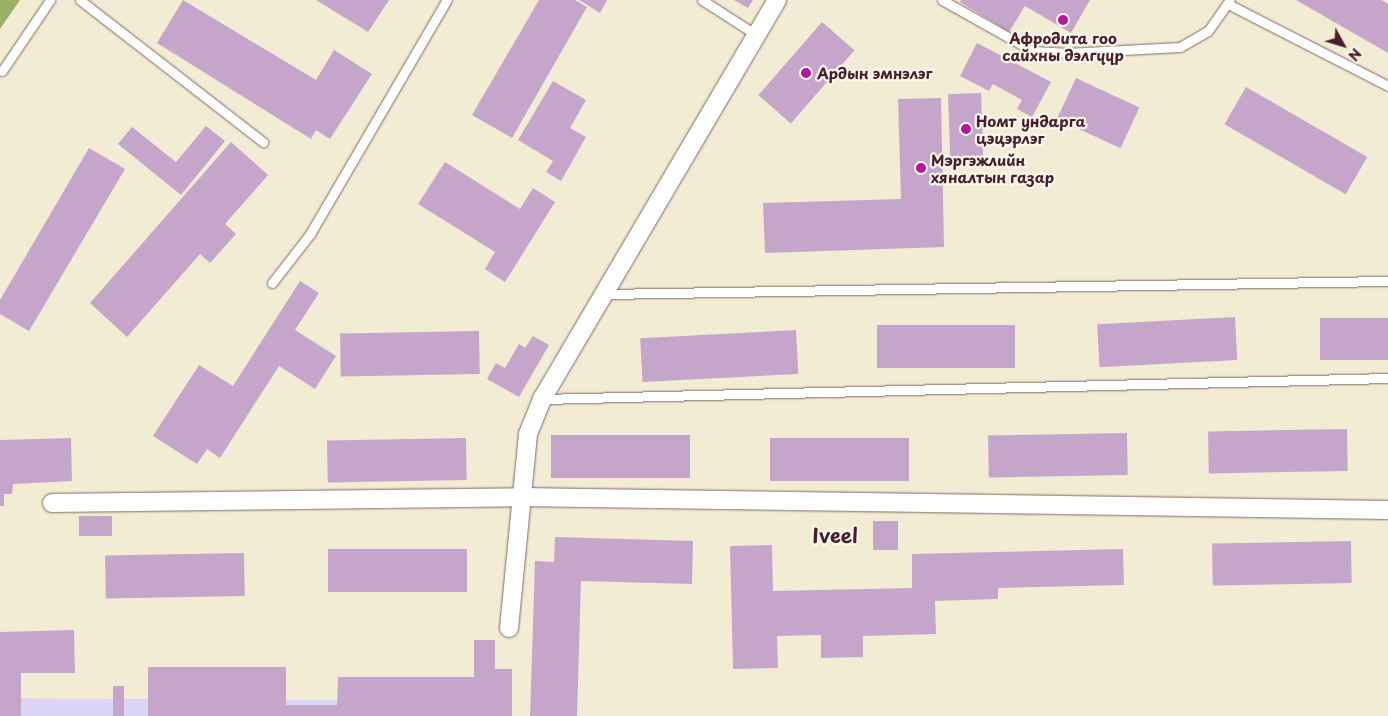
<!DOCTYPE html>
<html>
<head>
<meta charset="utf-8">
<style>
	body { margin:0 }
	#map { position:relative; width:1388px; height:716px; overflow:hidden; background:#f3ecd5; font-family:"Playpen Sans",sans-serif }
	div>[style] { position:absolute }
	.built>* { inset:0; background:#ddd5f6 }
	.forest>* { inset:0; background:#99b263 }
	.building>* { inset:0; background:#c5a6ca; transform-origin:0 0 }
	.roads { filter:drop-shadow(0 0 1px #856766) drop-shadow(0 0 1px #856766) }
	.service>* { height:9px; margin:-4.5px; padding:0 4.5px; transform-origin:4.5px; border-radius:4.5px; background:#fff }
	.minor>* { height:18px; margin:-9px; padding:0 9px; transform-origin:9px; border-radius:9px; background:#fff }
	.dots>* { width:14px; height:14px; translate:-50% -50%; box-sizing:border-box; border:2px solid #fbf7ec; border-radius:50% }
	span { translate:-50% -50%; white-space:nowrap; text-align:center; line-height:1.15; -webkit-text-stroke:4.5px #fbf7ec; paint-order:stroke }
	.poi-label { font-size:15px; color:#4a1f2b; font-weight:700 }
	.left { translate:0 -50%; text-align:left }
	.district-label { font-size:20px; color:#4a1f2b; font-weight:700 }
	.north { position:absolute; left:1318px; top:20px; width:50px; height:50px; -webkit-text-stroke:4px #fbf7ec; paint-order:stroke; rotate:129deg; font-size:14px; font-weight:700; line-height:20px; text-align:center; color:#4a1f2b }
	.north::after { content:''; display:block; margin:auto; width:18px; height:22px; background:#4a1f2b; clip-path:polygon(50% 0,100% 100%,50% 72%,0 100%) }
</style>
</head>
<body>
<div id="map">
	<div class="built">
		<i style="clip-path:polygon(0 698px,471px 701px,471px 716px,0 716px)"></i>
	</div>
	<div class="forest">
		<i style="clip-path:polygon(0 0,20px 0,0 29px)"></i>
	</div>
	<div class="building">
		<i style="clip-path:polygon(183px 0,316px 80px,334px 50px,372px 74px,330px 139px,316px 130px,311px 139px,157px 43px)"></i>
		<i style="clip-path:polygon(316px 0,389px 0,368px 32px)"></i>
		<i style="clip-path:polygon(539px 0,575px 0,587px 7px,512px 138px,472px 115px)"></i>
		<i style="clip-path:polygon(579px 0,607px 0,600px 13px)"></i>
		<i style="clip-path:polygon(734px 0,753px 0,748px 8px)"></i>
		<i style="clip-path:polygon(961px 0,1090px 0,1071px 33px,1025px 6px,1009px 32px,960px 2px)"></i>
		<i style="clip-path:polygon(1296px 0,1382px 0,1388px 4px,1388px 53px)"></i>
		<i style="left:822px;top:22px;width:43px;height:97px;rotate:41deg"></i>
		<i style="clip-path:polygon(977px 43px,1051px 82px,1032px 117px,1017px 109px,1022px 100px,993px 84px,989px 91px,960px 76px)"></i>
		<i style="left:1076px;top:78px;width:70px;height:45px;rotate:25deg"></i>
		<i style="clip-path:polygon(553px 81px,586px 100px,570px 128px,586px 137px,561px 181px,546px 172px,553px 161px,518px 140px)"></i>
		<i style="left:1246px;top:87px;width:140px;height:43px;rotate:30deg"></i>
		<i style="left:981px;top:93px;width:70px;height:33px;rotate:88deg"></i>
		<i style="clip-path:polygon(941px 98px,944px 247px,765px 253px,763px 203px,901px 199px,898px 99px)"></i>
		<i style="clip-path:polygon(206px 126px,225px 141px,181px 195px,118px 144px,132px 127px,176px 162px)"></i>
		<i style="clip-path:polygon(231px 142px,268px 175px,225px 224px,236px 234px,210px 263px,200px 254px,127px 337px,90px 303px)"></i>
		<i style="clip-path:polygon(89px 148px,125px 169px,29px 331px,0 314px,0 300px)"></i>
		<i style="clip-path:polygon(445px 162px,520px 209px,533px 188px,555px 202px,505px 282px,485px 269px,495px 252px,418px 204px)"></i>
		<i style="clip-path:polygon(300px 281px,319px 293px,295px 330px,336px 356px,315px 389px,279px 366px,220px 458px,207px 449px,197px 464px,153px 436px,199px 365px,233px 386px)"></i>
		<i style="left:1235px;top:317px;width:43px;height:138px;rotate:87deg"></i>
		<i style="left:1320px;top:318px;width:68px;height:42px"></i>
		<i style="left:877px;top:325px;width:138px;height:43px"></i>
		<i style="left:796px;top:330px;width:44px;height:156px;rotate:87deg"></i>
		<i style="left:479px;top:331px;width:43px;height:139px;rotate:89deg"></i>
		<i style="clip-path:polygon(533px 336px,549px 345px,519px 397px,487px 379px,496px 363px,505px 368px,519px 344px,525px 348px)"></i>
		<i style="left:1347px;top:429px;width:42px;height:139px;rotate:89deg"></i>
		<i style="left:1127px;top:433px;width:42px;height:139px;rotate:89deg"></i>
		<i style="left:551px;top:435px;width:139px;height:43px"></i>
		<i style="clip-path:polygon(71px 438px,72px 481px,13px 484px,12px 494px,4px 494px,4px 506px,0 506px,0 440px)"></i>
		<i style="left:466px;top:438px;width:42px;height:139px;rotate:89deg"></i>
		<i style="left:770px;top:438px;width:139px;height:43px"></i>
		<i style="left:79px;top:516px;width:33px;height:20px"></i>
		<i style="left:873px;top:521px;width:25px;height:29px"></i>
		<i style="clip-path:polygon(555px 537px,693px 541px,692px 584px,581px 581px,577px 716px,530px 716px,535px 561px,554px 562px)"></i>
		<i style="left:1351px;top:541px;width:42px;height:139px;rotate:89deg"></i>
		<i style="clip-path:polygon(772px 545px,773px 591px,912px 588px,912px 554px,1123px 549px,1124px 585px,998px 588px,998px 599px,935px 601px,936px 634px,863px 636px,863px 657px,821px 658px,821px 635px,777px 636px,778px 668px,733px 669px,730px 546px)"></i>
		<i style="left:467px;top:549px;width:43px;height:139px;rotate:90deg"></i>
		<i style="left:244px;top:553px;width:43px;height:139px;rotate:89deg"></i>
		<i style="clip-path:polygon(74px 630px,75px 673px,21px 673px,21px 716px,0 716px,0 632px)"></i>
		<i style="clip-path:polygon(474px 640px,495px 640px,495px 669px,512px 669px,512px 716px,148px 716px,148px 667px,286px 667px,286px 705px,337px 705px,338px 677px,474px 677px)"></i>
		<i style="left:113px;top:686px;width:11px;height:30px"></i>
	</div>
	<div class="roads">
		<div class="service">
			<i style="left:80px;top:0;width:232px;rotate:37.8deg"></i>
			<i style="left:702px;top:0;width:63px;rotate:32.7deg"></i>
			<i style="left:942px;top:0;width:104px;rotate:29.3deg"></i>
			<i style="left:1033px;top:51px;width:33px;rotate:3deg"></i>
			<i style="left:1066px;top:53px;width:114px;rotate:-3deg"></i>
			<i style="left:1180px;top:47px;width:32px;rotate:-30deg"></i>
			<i style="left:1208px;top:31px;width:38px;rotate:-55deg"></i>
			<i style="left:1228px;top:4px;width:180px;rotate:27.1deg"></i>
			<i style="left:2px;top:71px;width:86px;rotate:-55.9deg"></i>
			<i style="left:272px;top:283px;width:62px;rotate:-52.2deg"></i>
			<i style="left:310px;top:234px;width:271px;rotate:-59.7deg"></i>
			<i style="left:604px;top:294px;width:784px;rotate:-0.95deg"></i>
			<i style="left:542px;top:399px;width:846px;rotate:-1.42deg"></i>
		</div>
		<div class="minor">
			<i style="left:52px;top:503px;width:472px;rotate:-0.7deg"></i>
			<i style="left:524px;top:497px;width:864px;rotate:0.86deg"></i>
			<i style="left:509px;top:628px;width:195px;rotate:-84.4deg"></i>
			<i style="left:528px;top:434px;width:38px;rotate:-68deg"></i>
			<i style="left:542px;top:399px;width:463px;rotate:-59.5deg"></i>
		</div>
	</div>
	<div class="dots">
		<i style="left:1063px;top:20px;background:#b5179e"></i>
		<i style="left:806px;top:73px;background:#b5179e"></i>
		<i style="left:966px;top:129px;background:#b5179e"></i>
		<i style="left:921px;top:168px;background:#b5179e"></i>
	</div>
	<div class="poi-label">
		<span style="left:1063px;top:46px">Афродита гоо<br>сайхны дэлгүүр</span>
		<span class="left" style="left:817px;top:73px">Ардын эмнэлэг</span>
		<span class="left" style="left:976px;top:129px">Номт ундарга<br>цэцэрлэг</span>
		<span class="left" style="left:931px;top:168px">Мэргэжлийн<br>хяналтын газар</span>
	</div>
	<div class="district-label">
		<span style="left:835px;top:535px">Iveel</span>
	</div>
	<div class="north">N</div>
</div>
</body>
</html>
